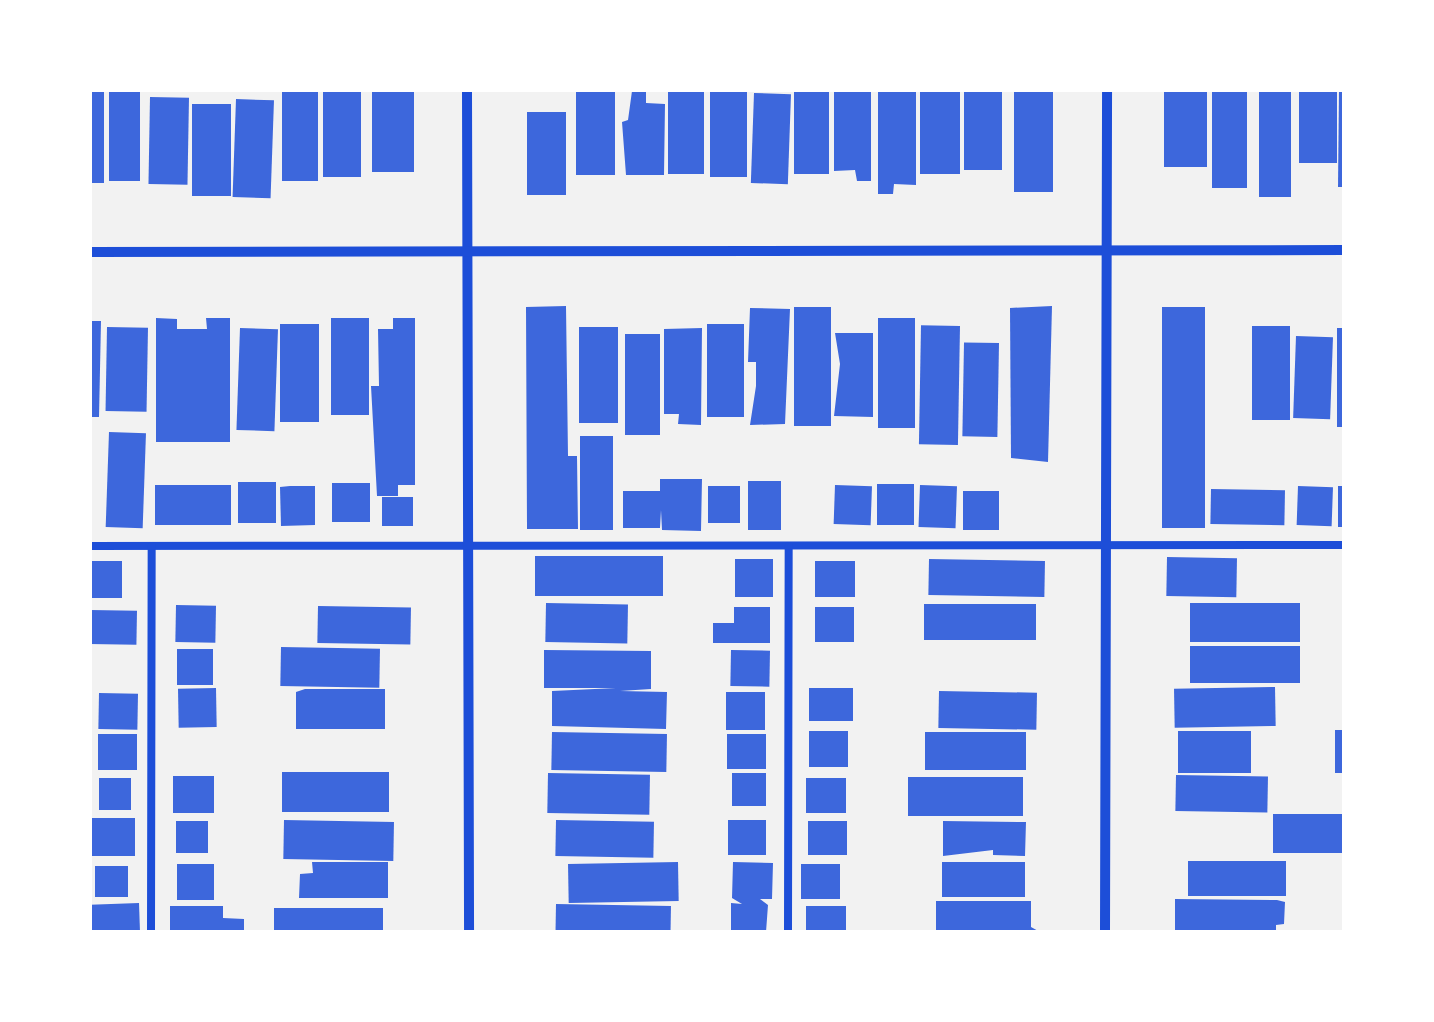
<!DOCTYPE html>
<html>
<head>
<meta charset="utf-8">
<style>
	body { margin:0 }
	#map { position:relative; width:1434px; height:1022px; overflow:hidden; background:#f2f2f2; font-family:Commissioner,sans-serif }
	div>[style] { position:absolute }
	.building>* { inset:0; background:#3d67dc; transform-origin:0 0 }
	.service>* { height:8px; margin:-4px; padding:0 4px; transform-origin:4px; border-radius:4px; background:#1d4ed8 }
	.minor>* { height:10px; margin:-5px; padding:0 5px; transform-origin:5px; border-radius:5px; background:#1d4ed8 }
	span { translate:-50% -50%; white-space:nowrap; text-align:center; line-height:1.15; -webkit-text-stroke:8px #fff; paint-order:stroke }
	.frame { position:absolute; inset:0; border:92px solid #fff; pointer-events:none }
</style>
</head>
<body>
<div id="map">
	<div class="building">
		<i style="left:90px;top:90px;width:14px;height:93px"></i>
		<i style="left:109px;top:90px;width:31px;height:91px"></i>
		<i style="left:282px;top:90px;width:36px;height:91px"></i>
		<i style="left:323px;top:90px;width:38px;height:87px"></i>
		<i style="left:372px;top:90px;width:42px;height:82px"></i>
		<i style="left:576px;top:90px;width:39px;height:85px"></i>
		<i style="left:668px;top:90px;width:36px;height:84px"></i>
		<i style="left:710px;top:90px;width:37px;height:87px"></i>
		<i style="left:794px;top:90px;width:35px;height:84px"></i>
		<i style="clip-path:polygon(834px 90px,871px 90px,871px 181px,857px 181px,855px 170px,834px 171px)"></i>
		<i style="left:920px;top:90px;width:40px;height:84px"></i>
		<i style="left:964px;top:90px;width:38px;height:80px"></i>
		<i style="left:1014px;top:90px;width:39px;height:102px"></i>
		<i style="left:1164px;top:90px;width:43px;height:77px"></i>
		<i style="left:1212px;top:90px;width:35px;height:98px"></i>
		<i style="left:1259px;top:90px;width:32px;height:107px"></i>
		<i style="left:1299px;top:90px;width:38px;height:73px"></i>
		<i style="clip-path:polygon(1339px 90px,1344px 90px,1344px 187px,1338px 187px)"></i>
		<i style="clip-path:polygon(632px 91px,646px 91px,646px 103px,665px 104px,664px 175px,626px 175px,622px 122px,628px 120px)"></i>
		<i style="clip-path:polygon(878px 91px,916px 91px,916px 185px,894px 184px,893px 194px,878px 194px)"></i>
		<i style="left:754px;top:93px;width:37px;height:90px;rotate:2deg"></i>
		<i style="left:150px;top:97px;width:39px;height:87px;rotate:1deg"></i>
		<i style="left:236px;top:99px;width:38px;height:98px;rotate:2deg"></i>
		<i style="left:192px;top:104px;width:39px;height:92px"></i>
		<i style="left:527px;top:112px;width:39px;height:83px"></i>
		<i style="clip-path:polygon(566px 306px,568px 456px,577px 456px,578px 529px,527px 529px,526px 307px)"></i>
		<i style="clip-path:polygon(1052px 306px,1048px 462px,1011px 458px,1010px 308px)"></i>
		<i style="left:794px;top:307px;width:37px;height:119px"></i>
		<i style="left:1162px;top:307px;width:43px;height:221px"></i>
		<i style="clip-path:polygon(750px 308px,790px 309px,785px 424px,750px 425px,756px 386px,756px 362px,748px 362px)"></i>
		<i style="clip-path:polygon(156px 318px,177px 319px,177px 329px,207px 329px,206px 318px,230px 318px,230px 442px,156px 442px)"></i>
		<i style="left:331px;top:318px;width:38px;height:97px"></i>
		<i style="clip-path:polygon(393px 318px,415px 318px,415px 485px,398px 485px,398px 496px,377px 496px,371px 386px,379px 386px,378px 329px,393px 329px)"></i>
		<i style="left:878px;top:318px;width:37px;height:110px"></i>
		<i style="clip-path:polygon(90px 321px,101px 321px,99px 417px,90px 417px)"></i>
		<i style="left:280px;top:324px;width:39px;height:98px"></i>
		<i style="left:707px;top:324px;width:37px;height:93px"></i>
		<i style="left:960px;top:326px;width:119px;height:39px;rotate:91deg"></i>
		<i style="left:1252px;top:326px;width:38px;height:94px"></i>
		<i style="left:107px;top:327px;width:41px;height:84px;rotate:1deg"></i>
		<i style="left:579px;top:327px;width:39px;height:96px"></i>
		<i style="left:240px;top:328px;width:38px;height:102px;rotate:2deg"></i>
		<i style="clip-path:polygon(702px 328px,701px 425px,678px 424px,679px 414px,664px 414px,664px 329px)"></i>
		<i style="left:1337px;top:328px;width:7px;height:99px"></i>
		<i style="clip-path:polygon(835px 333px,873px 333px,873px 417px,834px 416px,840px 364px)"></i>
		<i style="left:625px;top:334px;width:35px;height:101px"></i>
		<i style="left:1296px;top:336px;width:37px;height:82px;rotate:2deg"></i>
		<i style="left:999px;top:343px;width:94px;height:35px;rotate:91deg"></i>
		<i style="left:109px;top:432px;width:37px;height:95px;rotate:2deg"></i>
		<i style="left:580px;top:436px;width:33px;height:94px"></i>
		<i style="clip-path:polygon(660px 479px,702px 479px,701px 531px,662px 530px,661px 510px,660px 528px,623px 528px,623px 491px,660px 491px)"></i>
		<i style="left:748px;top:481px;width:33px;height:49px"></i>
		<i style="left:238px;top:482px;width:38px;height:41px"></i>
		<i style="left:332px;top:483px;width:38px;height:39px"></i>
		<i style="left:877px;top:484px;width:37px;height:41px"></i>
		<i style="left:231px;top:485px;width:40px;height:76px;rotate:90deg"></i>
		<i style="left:835px;top:485px;width:37px;height:39px;rotate:2deg"></i>
		<i style="left:920px;top:485px;width:37px;height:42px;rotate:2deg"></i>
		<i style="clip-path:polygon(290px 486px,315px 486px,315px 525px,281px 526px,280px 487px)"></i>
		<i style="left:708px;top:486px;width:32px;height:37px"></i>
		<i style="left:1298px;top:486px;width:35px;height:39px;rotate:2deg"></i>
		<i style="left:1338px;top:486px;width:6px;height:41px"></i>
		<i style="left:1211px;top:489px;width:74px;height:35px;rotate:1deg"></i>
		<i style="left:963px;top:491px;width:36px;height:39px"></i>
		<i style="left:413px;top:497px;width:29px;height:31px;rotate:90deg"></i>
		<i style="left:535px;top:556px;width:128px;height:40px"></i>
		<i style="left:1167px;top:557px;width:70px;height:39px;rotate:1deg"></i>
		<i style="left:735px;top:559px;width:38px;height:38px"></i>
		<i style="left:929px;top:559px;width:116px;height:36px;rotate:1deg"></i>
		<i style="left:90px;top:561px;width:32px;height:37px"></i>
		<i style="left:855px;top:561px;width:36px;height:40px;rotate:90deg"></i>
		<i style="left:546px;top:603px;width:82px;height:39px;rotate:1deg"></i>
		<i style="left:1300px;top:603px;width:39px;height:110px;rotate:90deg"></i>
		<i style="left:924px;top:604px;width:112px;height:36px"></i>
		<i style="left:176px;top:605px;width:40px;height:37px;rotate:1deg"></i>
		<i style="left:318px;top:606px;width:93px;height:37px;rotate:1deg"></i>
		<i style="clip-path:polygon(734px 607px,770px 607px,770px 643px,713px 643px,713px 623px,734px 623px)"></i>
		<i style="left:815px;top:607px;width:39px;height:35px"></i>
		<i style="left:90px;top:610px;width:47px;height:34px;rotate:1deg"></i>
		<i style="left:1300px;top:646px;width:37px;height:110px;rotate:90deg"></i>
		<i style="left:281px;top:647px;width:99px;height:39px;rotate:1deg"></i>
		<i style="left:177px;top:649px;width:36px;height:36px"></i>
		<i style="clip-path:polygon(544px 650px,651px 651px,651px 689px,620px 691px,667px 692px,666px 729px,552px 726px,552px 691px,616px 688px,544px 688px)"></i>
		<i style="left:731px;top:650px;width:39px;height:36px;rotate:1deg"></i>
		<i style="left:1275px;top:687px;width:39px;height:101px;rotate:89deg"></i>
		<i style="left:216px;top:688px;width:39px;height:38px;rotate:89deg"></i>
		<i style="left:809px;top:688px;width:44px;height:33px"></i>
		<i style="clip-path:polygon(305px 689px,385px 689px,385px 729px,296px 729px,296px 692px)"></i>
		<i style="left:939px;top:691px;width:98px;height:37px;rotate:1deg"></i>
		<i style="left:726px;top:692px;width:39px;height:38px"></i>
		<i style="left:99px;top:693px;width:39px;height:36px;rotate:1deg"></i>
		<i style="left:1335px;top:730px;width:9px;height:43px"></i>
		<i style="left:809px;top:731px;width:39px;height:36px"></i>
		<i style="left:1178px;top:731px;width:73px;height:42px"></i>
		<i style="left:552px;top:732px;width:115px;height:38px;rotate:1deg"></i>
		<i style="left:1026px;top:732px;width:38px;height:101px;rotate:90deg"></i>
		<i style="left:98px;top:734px;width:39px;height:36px"></i>
		<i style="left:766px;top:734px;width:35px;height:39px;rotate:90deg"></i>
		<i style="left:389px;top:772px;width:40px;height:107px;rotate:90deg"></i>
		<i style="left:548px;top:773px;width:102px;height:40px;rotate:1deg"></i>
		<i style="left:732px;top:773px;width:34px;height:33px"></i>
		<i style="left:1176px;top:775px;width:92px;height:36px;rotate:1deg"></i>
		<i style="left:173px;top:776px;width:41px;height:37px"></i>
		<i style="left:908px;top:777px;width:115px;height:39px"></i>
		<i style="left:99px;top:778px;width:32px;height:32px"></i>
		<i style="left:806px;top:778px;width:40px;height:35px"></i>
		<i style="left:1344px;top:814px;width:39px;height:71px;rotate:90deg"></i>
		<i style="left:90px;top:818px;width:45px;height:38px"></i>
		<i style="left:284px;top:820px;width:110px;height:39px;rotate:1deg"></i>
		<i style="left:556px;top:820px;width:98px;height:36px;rotate:1deg"></i>
		<i style="left:728px;top:820px;width:38px;height:35px"></i>
		<i style="left:176px;top:821px;width:32px;height:32px"></i>
		<i style="left:808px;top:821px;width:39px;height:34px"></i>
		<i style="clip-path:polygon(943px 821px,1026px 822px,1025px 856px,993px 855px,993px 850px,943px 856px)"></i>
		<i style="left:1188px;top:861px;width:98px;height:35px"></i>
		<i style="clip-path:polygon(312px 862px,388px 862px,388px 898px,299px 898px,300px 874px,313px 873px)"></i>
		<i style="left:678px;top:862px;width:39px;height:110px;rotate:89deg"></i>
		<i style="clip-path:polygon(733px 862px,773px 863px,772px 899px,760px 899px,768px 905px,766px 932px,731px 932px,731px 903px,742px 904px,732px 898px)"></i>
		<i style="left:942px;top:862px;width:83px;height:35px"></i>
		<i style="left:177px;top:864px;width:37px;height:36px"></i>
		<i style="left:801px;top:864px;width:39px;height:35px"></i>
		<i style="left:95px;top:866px;width:33px;height:31px"></i>
		<i style="clip-path:polygon(1175px 899px,1277px 900px,1285px 902px,1284px 924px,1276px 925px,1276px 932px,1175px 932px)"></i>
		<i style="clip-path:polygon(936px 901px,1031px 901px,1031px 927px,1040px 932px,936px 932px)"></i>
		<i style="left:139px;top:903px;width:29px;height:49px;rotate:88deg"></i>
		<i style="left:556px;top:904px;width:115px;height:28px;rotate:1deg"></i>
		<i style="clip-path:polygon(170px 906px,223px 906px,223px 918px,244px 919px,244px 932px,170px 932px)"></i>
		<i style="left:806px;top:906px;width:40px;height:26px"></i>
		<i style="left:383px;top:908px;width:24px;height:109px;rotate:90deg"></i>
	</div>
	<div class="service">
		<i style="left:90px;top:546px;width:1254px;rotate:-0.05deg"></i>
		<i style="left:151px;top:932px;width:386px;rotate:-89.9deg"></i>
		<i style="left:788px;top:932px;width:386px;rotate:-89.9deg"></i>
	</div>
	<div class="minor">
		<i style="left:467px;top:90px;width:842px;rotate:89.86deg"></i>
		<i style="left:90px;top:252px;width:1254px;rotate:-0.09deg"></i>
		<i style="left:1105px;top:932px;width:842px;rotate:-89.86deg"></i>
	</div>
	<div class="frame"></div>
</div>
</body>
</html>
